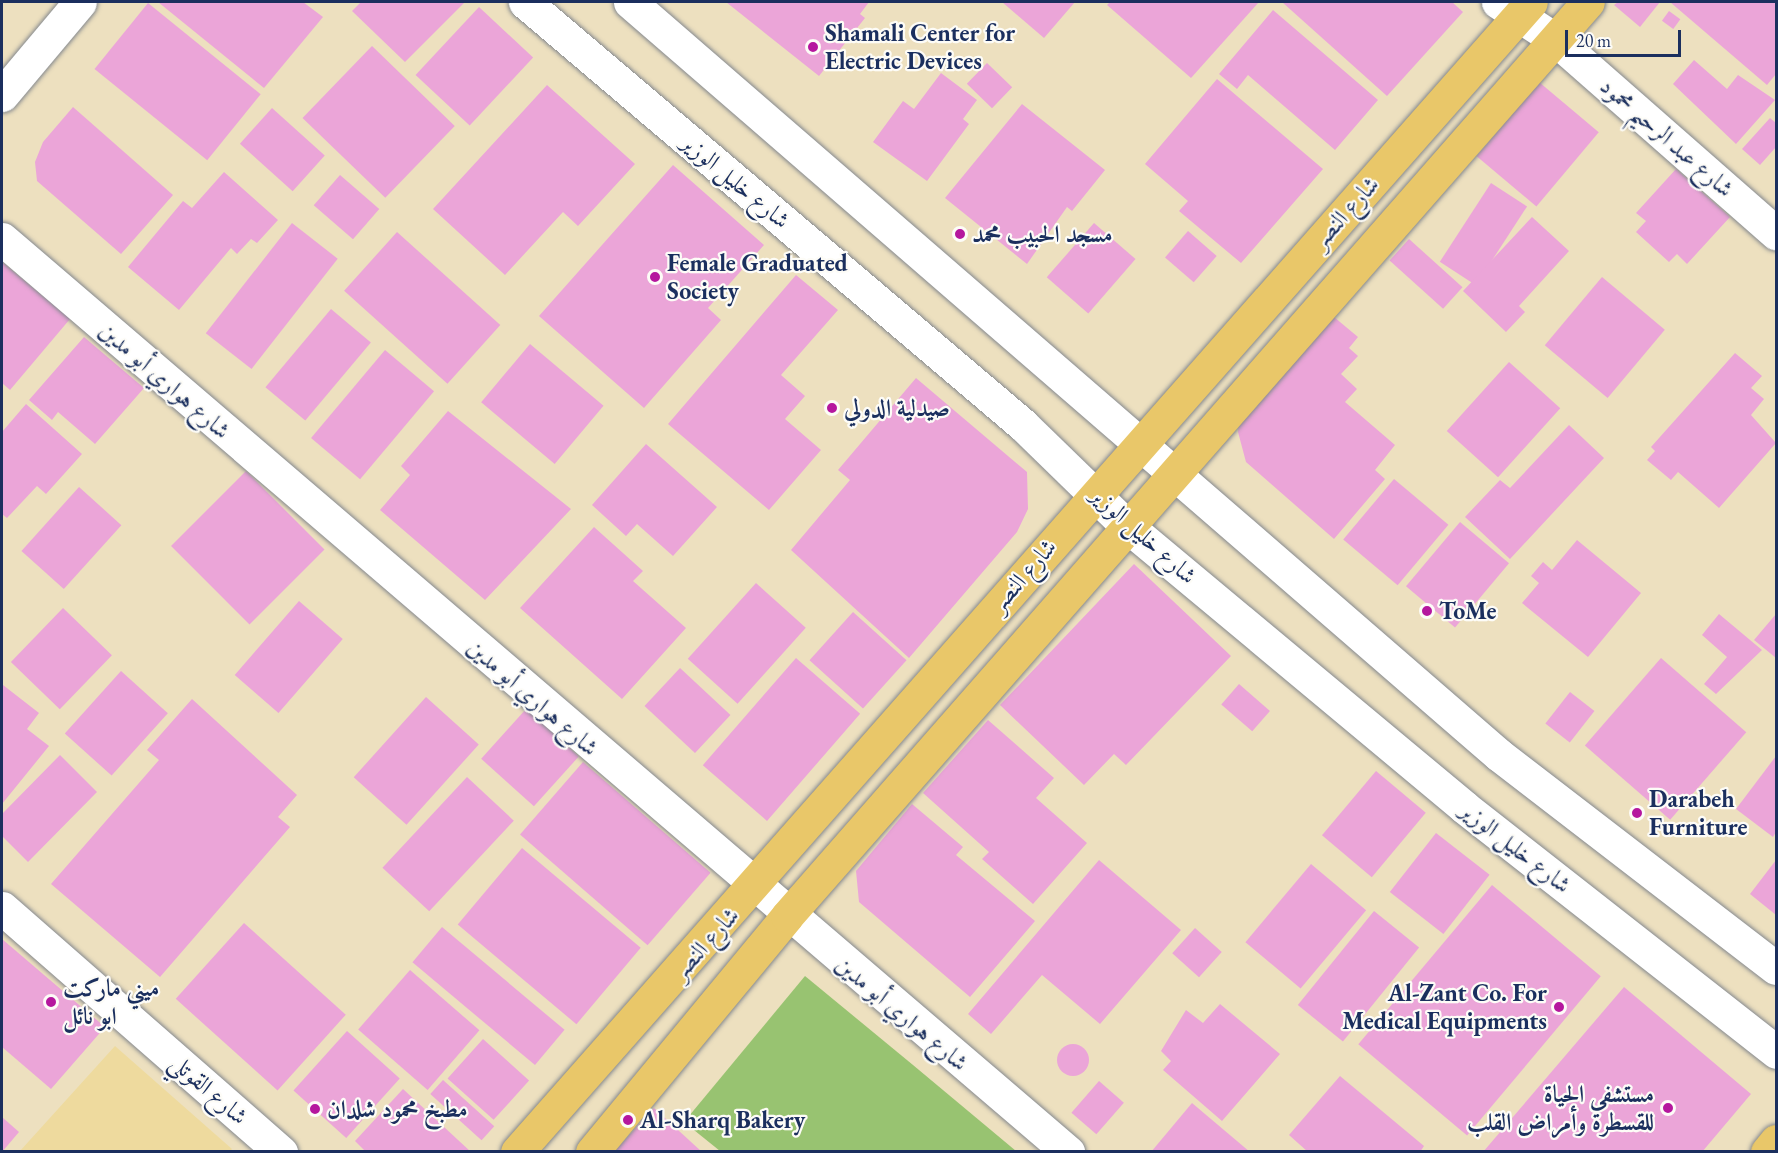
<!DOCTYPE html>
<html>
<head>
<meta charset="utf-8">
<style>
	body { margin:0 }
	#map { position:relative; width:1778px; height:1153px; overflow:hidden; background:#ede0bf; font-family:"EB Garamond",Amiri,serif }
	div>[style] { position:absolute }
	.green>* { inset:0; background:#98c371 }
	.sand>* { inset:0; background:#eeda9e }
	.building>* { inset:0; background:#eba5d8; transform-origin:0 0 }
	.round { border-radius:50% }
	.roads { filter:drop-shadow(0 0 2px #84888e) drop-shadow(0 0 2px #84888e) }
	.minor>* { height:33px; margin:-16.5px; padding:0 16.5px; transform-origin:16.5px; border-radius:16.5px; background:#fff }
	.major>* { height:33px; margin:-16.5px; padding:0 16.5px; transform-origin:16.5px; border-radius:16.5px; background:#e9c769 }
	.dots>* { width:16px; height:16px; translate:-50% -50%; box-sizing:border-box; border:3px solid #fdfcf7; border-radius:50% }
	span { translate:-50% -50%; white-space:nowrap; text-align:center; line-height:1.15; -webkit-text-stroke:4.5px #fdfcf7; paint-order:stroke }
	.poi-label { font-size:24px; color:#1b2f5e; font-weight:700 }
	.left { translate:0 -50%; text-align:left }
	.right { translate:-100% -50%; text-align:right }
	.street-label { font-size:24px; color:#1b2f5e }
	.frame { position:absolute; inset:0; border:3px solid #1b2f5e; pointer-events:none }
	.scale { position:absolute; left:1565px; top:30px; width:116px; height:27px; box-sizing:border-box; border:3px solid #1b2f5e; border-top:0; padding-left:8px; font-size:18px; line-height:21px; white-space:nowrap; color:#1b2f5e; -webkit-text-stroke:4px #fdfcf7; paint-order:stroke }
</style>
</head>
<body>
<div id="map">
	<div class="green">
		<i style="clip-path:polygon(805px 976px,913px 1065px,1016px 1151px,720px 1151px,684px 1122px)"></i>
	</div>
	<div class="sand">
		<i style="clip-path:polygon(115px 1046px,232px 1149px,230px 1151px,20px 1151px)"></i>
	</div>
	<div class="building">
		<i style="clip-path:polygon(158px 2px,303px 2px,323px 17px,264px 88px)"></i>
		<i style="clip-path:polygon(361px 2px,465px 2px,405px 62px,352px 11px)"></i>
		<i style="clip-path:polygon(726px 2px,869px 2px,860px 14px,865px 18px,819px 76px)"></i>
		<i style="clip-path:polygon(1002px 2px,1075px 2px,1044px 38px)"></i>
		<i style="clip-path:polygon(1110px 2px,1259px 2px,1191px 78px,1107px 5px)"></i>
		<i style="clip-path:polygon(1282px 2px,1452px 2px,1463px 12px,1387px 96px)"></i>
		<i style="clip-path:polygon(1618px 2px,1660px 2px,1640px 27px,1614px 5px)"></i>
		<i style="clip-path:polygon(1670px 2px,1776px 2px,1776px 74px,1767px 85px)"></i>
		<i style="left:148px;top:3px;width:145px;height:85px;rotate:39deg"></i>
		<i style="left:479px;top:7px;width:74px;height:93px;rotate:43deg"></i>
		<i style="clip-path:polygon(1273px 10px,1378px 100px,1335px 150px,1248px 75px,1237px 89px,1219px 74px)"></i>
		<i style="left:1669px;top:11px;width:14px;height:12px;rotate:36deg"></i>
		<i style="left:372px;top:46px;width:115px;height:100px;rotate:44deg"></i>
		<i style="clip-path:polygon(1694px 60px,1727px 89px,1738px 75px,1775px 100px,1736px 144px,1673px 84px)"></i>
		<i style="left:987px;top:63px;width:35px;height:29px;rotate:44deg"></i>
		<i style="clip-path:polygon(941px 73px,977px 100px,963px 119px,969px 124px,927px 181px,873px 142px,903px 101px,914px 109px)"></i>
		<i style="clip-path:polygon(1217px 79px,1323px 169px,1241px 263px,1179px 211px,1188px 201px,1145px 164px)"></i>
		<i style="left:1539px;top:82px;width:78px;height:97px;rotate:40deg"></i>
		<i style="clip-path:polygon(547px 85px,635px 164px,578px 226px,563px 212px,505px 275px,433px 209px)"></i>
		<i style="clip-path:polygon(1022px 104px,1105px 170px,1072px 211px,1067px 207px,1027px 264px,945px 198px)"></i>
		<i style="clip-path:polygon(73px 107px,173px 195px,121px 254px,37px 181px,35px 162px,43px 142px)"></i>
		<i style="left:272px;top:108px;width:71px;height:48px;rotate:42deg"></i>
		<i style="clip-path:polygon(1770px 118px,1776px 123px,1776px 147px,1760px 165px,1742px 149px)"></i>
		<i style="clip-path:polygon(673px 165px,764px 245px,708px 308px,721px 320px,644px 408px,539px 316px)"></i>
		<i style="clip-path:polygon(1676px 169px,1730px 217px,1687px 264px,1677px 254px,1669px 262px,1636px 232px,1646px 221px,1636px 213px)"></i>
		<i style="clip-path:polygon(224px 172px,278px 220px,257px 243px,251px 239px,237px 254px,231px 248px,179px 310px,128px 267px,183px 201px,192px 208px)"></i>
		<i style="left:340px;top:175px;width:52px;height:40px;rotate:41deg"></i>
		<i style="left:1491px;top:183px;width:43px;height:94px;rotate:33deg"></i>
		<i style="clip-path:polygon(1532px 217px,1569px 251px,1519px 306px,1525px 312px,1506px 332px,1463px 291px)"></i>
		<i style="left:292px;top:223px;width:58px;height:140px;rotate:38deg"></i>
		<i style="left:1094px;top:223px;width:55px;height:72px;rotate:41deg"></i>
		<i style="left:1188px;top:231px;width:38px;height:35px;rotate:41deg"></i>
		<i style="left:397px;top:232px;width:139px;height:79px;rotate:42deg"></i>
		<i style="left:1409px;top:239px;width:72px;height:29px;rotate:42deg"></i>
		<i style="clip-path:polygon(2px 262px,70px 319px,10px 390px,2px 383px)"></i>
		<i style="clip-path:polygon(796px 275px,838px 310px,781px 375px,805px 396px,785px 419px,821px 450px,769px 510px,668px 424px)"></i>
		<i style="left:1602px;top:277px;width:82px;height:89px;rotate:40deg"></i>
		<i style="left:331px;top:309px;width:52px;height:102px;rotate:40deg"></i>
		<i style="clip-path:polygon(1328px 312px,1358px 337px,1349px 348px,1358px 356px,1341px 374px,1357px 389px,1345px 402px,1395px 445px,1375px 470px,1385px 479px,1334px 539px,1246px 462px,1238px 432px,1240px 414px)"></i>
		<i style="clip-path:polygon(84px 337px,144px 388px,95px 444px,58px 412px,52px 420px,29px 400px)"></i>
		<i style="left:530px;top:344px;width:96px;height:76px;rotate:40deg"></i>
		<i style="left:385px;top:350px;width:64px;height:115px;rotate:40deg"></i>
		<i style="clip-path:polygon(1735px 353px,1762px 376px,1751px 388px,1764px 399px,1751px 415px,1776px 443px,1719px 508px,1678px 472px,1671px 480px,1647px 460px,1655px 451px,1651px 447px)"></i>
		<i style="left:1509px;top:362px;width:69px;height:93px;rotate:42deg"></i>
		<i style="clip-path:polygon(916px 378px,1027px 472px,1028px 509px,1017px 532px,909px 658px,791px 550px,850px 480px,838px 470px)"></i>
		<i style="clip-path:polygon(26px 404px,82px 454px,46px 494px,37px 486px,7px 518px,2px 514px,2px 432px)"></i>
		<i style="clip-path:polygon(448px 411px,571px 509px,485px 600px,380px 510px,410px 475px,401px 466px)"></i>
		<i style="clip-path:polygon(1569px 425px,1604px 458px,1510px 559px,1465px 517px,1500px 480px,1510px 488px)"></i>
		<i style="clip-path:polygon(646px 444px,717px 507px,673px 556px,637px 524px,626px 536px,592px 505px)"></i>
		<i style="left:246px;top:471px;width:111px;height:106px;rotate:45deg"></i>
		<i style="left:1394px;top:479px;width:71px;height:79px;rotate:40deg"></i>
		<i style="left:79px;top:487px;width:57px;height:86px;rotate:42deg"></i>
		<i style="left:1460px;top:522px;width:64px;height:84px;rotate:40deg"></i>
		<i style="clip-path:polygon(594px 527px,643px 571px,633px 581px,686px 628px,622px 699px,520px 608px)"></i>
		<i style="clip-path:polygon(1577px 540px,1641px 593px,1588px 657px,1522px 603px,1539px 583px,1531px 576px,1543px 562px,1552px 570px)"></i>
		<i style="clip-path:polygon(1134px 564px,1231px 656px,1126px 765px,1114px 754px,1084px 785px,1000px 705px)"></i>
		<i style="left:756px;top:583px;width:67px;height:102px;rotate:42deg"></i>
		<i style="left:299px;top:601px;width:58px;height:98px;rotate:41deg"></i>
		<i style="left:63px;top:608px;width:68px;height:75px;rotate:44deg"></i>
		<i style="left:853px;top:612px;width:72px;height:65px;rotate:42deg"></i>
		<i style="clip-path:polygon(1719px 614px,1762px 650px,1716px 694px,1704px 684px,1727px 657px,1702px 635px)"></i>
		<i style="clip-path:polygon(1776px 614px,1776px 658px,1754px 640px)"></i>
		<i style="left:796px;top:658px;width:85px;height:142px;rotate:41deg"></i>
		<i style="left:1661px;top:658px;width:113px;height:116px;rotate:41deg"></i>
		<i style="left:680px;top:668px;width:69px;height:52px;rotate:43deg"></i>
		<i style="left:121px;top:671px;width:63px;height:84px;rotate:42deg"></i>
		<i style="left:1239px;top:684px;width:41px;height:27px;rotate:41deg"></i>
		<i style="clip-path:polygon(3px 685px,39px 713px,27px 729px,49px 746px,2px 804px)"></i>
		<i style="left:1570px;top:692px;width:31px;height:40px;rotate:38deg"></i>
		<i style="left:426px;top:697px;width:71px;height:108px;rotate:42deg"></i>
		<i style="clip-path:polygon(192px 699px,297px 795px,278px 817px,290px 827px,160px 977px,51px 884px,159px 760px,147px 750px)"></i>
		<i style="left:526px;top:709px;width:71px;height:67px;rotate:42deg"></i>
		<i style="clip-path:polygon(988px 720px,1054px 778px,1036px 798px,1087px 843px,1033px 904px,982px 859px,989px 852px,923px 793px)"></i>
		<i style="clip-path:polygon(60px 755px,97px 792px,28px 862px,2px 836px,2px 814px)"></i>
		<i style="clip-path:polygon(1776px 756px,1776px 832px,1773px 837px,1736px 809px)"></i>
		<i style="left:583px;top:762px;width:169px;height:96px;rotate:41deg"></i>
		<i style="left:1376px;top:771px;width:65px;height:84px;rotate:40deg"></i>
		<i style="left:467px;top:777px;width:64px;height:124px;rotate:43deg"></i>
		<i style="clip-path:polygon(912px 804px,963px 847px,956px 855px,1035px 921px,970px 997px,859px 902px,856px 871px)"></i>
		<i style="left:1436px;top:833px;width:68px;height:75px;rotate:38deg"></i>
		<i style="left:522px;top:848px;width:155px;height:100px;rotate:40deg"></i>
		<i style="clip-path:polygon(1099px 860px,1181px 930px,1100px 1024px,1042px 975px,991px 1034px,968px 1014px)"></i>
		<i style="clip-path:polygon(1776px 860px,1776px 915px,1750px 894px)"></i>
		<i style="left:1311px;top:864px;width:72px;height:102px;rotate:40deg"></i>
		<i style="left:1492px;top:885px;width:142px;height:208px;rotate:40deg"></i>
		<i style="left:1374px;top:911px;width:58px;height:121px;rotate:39deg"></i>
		<i style="left:244px;top:923px;width:137px;height:102px;rotate:42deg"></i>
		<i style="left:442px;top:927px;width:160px;height:46px;rotate:40deg"></i>
		<i style="left:1195px;top:928px;width:36px;height:34px;rotate:42deg"></i>
		<i style="clip-path:polygon(2px 939px,105px 1027px,51px 1089px,2px 1047px)"></i>
		<i style="left:410px;top:970px;width:92px;height:79px;rotate:41deg"></i>
		<i style="clip-path:polygon(1624px 987px,1751px 1094px,1702px 1152px,1483px 1152px)"></i>
		<i style="clip-path:polygon(1220px 1004px,1280px 1054px,1222px 1121px,1163px 1070px,1171px 1061px,1161px 1051px,1186px 1010px,1203px 1023px)"></i>
		<i style="left:347px;top:1031px;width:71px;height:80px;rotate:42deg"></i>
		<i style="left:483px;top:1039px;width:62px;height:53px;rotate:42deg"></i>
		<i class="round" style="left:1057px;top:1044px;width:32px;height:32px"></i>
		<i style="clip-path:polygon(1340px 1076px,1424px 1146px,1420px 1152px,1308px 1152px,1289px 1135px)"></i>
		<i style="left:443px;top:1080px;width:69px;height:19px;rotate:42deg"></i>
		<i style="left:1099px;top:1081px;width:33px;height:42px;rotate:41deg"></i>
		<i style="clip-path:polygon(403px 1089px,471px 1152px,366px 1152px,355px 1141px)"></i>
		<i style="clip-path:polygon(1192px 1103px,1250px 1152px,1151px 1152px)"></i>
		<i style="clip-path:polygon(654px 1108px,702px 1152px,614px 1152px)"></i>
		<i style="clip-path:polygon(2px 1117px,19px 1132px,2px 1152px)"></i>
	</div>
	<div class="roads">
		<div class="minor">
			<i style="left:525px;top:2px;width:653px;rotate:40.34deg"></i>
			<i style="left:1023px;top:425px;width:145px;rotate:44.2deg"></i>
			<i style="left:1127px;top:526px;width:439px;rotate:39.8deg"></i>
			<i style="left:1464px;top:807px;width:397px;rotate:38.1deg"></i>
			<i style="left:630px;top:2px;width:1150px;rotate:40.91deg"></i>
			<i style="left:1499px;top:755px;width:349px;rotate:37.6deg"></i>
			<i style="left:1498px;top:2px;width:69px;rotate:33.2deg"></i>
			<i style="left:1556px;top:40px;width:293px;rotate:41.3deg"></i>
			<i style="left:2px;top:95px;width:121px;rotate:-50deg"></i>
			<i style="left:2px;top:239px;width:1404px;rotate:40.58deg"></i>
			<i style="left:2px;top:908px;width:371px;rotate:41.2deg"></i>
		</div>
		<div class="major">
			<i style="left:517px;top:1152px;width:1533px;rotate:-48.6deg"></i>
			<i style="left:592px;top:1152px;width:306px;rotate:-50.4deg"></i>
			<i style="left:787px;top:916px;width:1215px;rotate:-48.77deg"></i>
			<i style="left:1767px;top:1152px;width:14px;rotate:-51deg"></i>
		</div>
	</div>
	<div class="dots">
		<i style="left:813px;top:47px;background:#b5179e"></i>
		<i style="left:960px;top:234px;background:#b5179e"></i>
		<i style="left:655px;top:277px;background:#b5179e"></i>
		<i style="left:832px;top:408px;background:#b5179e"></i>
		<i style="left:1427px;top:611px;background:#b5179e"></i>
		<i style="left:1637px;top:813px;background:#b5179e"></i>
		<i style="left:51px;top:1002px;background:#b5179e"></i>
		<i style="left:1559px;top:1007px;background:#b5179e"></i>
		<i style="left:1668px;top:1108px;background:#b5179e"></i>
		<i style="left:315px;top:1109px;background:#b5179e"></i>
		<i style="left:628px;top:1120px;background:#b5179e"></i>
	</div>
	<div class="poi-label">
		<span class="left" style="left:825px;top:47px">Shamali Center for<br>Electric Devices</span>
		<span class="left" style="left:972px;top:234px">مسجد الحبيب محمد</span>
		<span class="left" style="left:667px;top:277px">Female Graduated<br>Society</span>
		<span class="left" style="left:844px;top:408px">صيدلية الدولي</span>
		<span class="left" style="left:1439px;top:611px">ToMe</span>
		<span class="left" style="left:1649px;top:813px">Darabeh<br>Furniture</span>
		<span class="left" style="left:63px;top:1002px">ميني ماركت<br>ابو نائل</span>
		<span class="right" style="left:1547px;top:1007px">Al-Zant Co. For<br>Medical Equipments</span>
		<span class="right" style="left:1654px;top:1108px">مستشفى الحياة<br>للقسطرة وأمراض القلب</span>
		<span class="left" style="left:327px;top:1109px">مطبخ محمود شلدان</span>
		<span class="left" style="left:640px;top:1120px">Al-Sharq Bakery</span>
	</div>
	<div class="street-label">
		<span style="left:1667px;top:137px;rotate:41deg">شارع عبد الرحيم محمود</span>
		<span style="left:736px;top:181px;rotate:40deg">شارع خليل الوزير</span>
		<span style="left:1345px;top:212px;rotate:-48deg">شارع النصر</span>
		<span style="left:165px;top:380px;rotate:41deg">شارع هواري أبو مدين</span>
		<span style="left:1144px;top:535px;rotate:42deg">شارع خليل الوزير</span>
		<span style="left:1023px;top:575px;rotate:-49deg">شارع النصر</span>
		<span style="left:533px;top:697px;rotate:41deg">شارع هواري أبو مدين</span>
		<span style="left:1516px;top:847px;rotate:38deg">شارع خليل الوزير</span>
		<span style="left:705px;top:943px;rotate:-48deg">شارع النصر</span>
		<span style="left:902px;top:1013px;rotate:40deg">شارع هواري أبو مدين</span>
		<span style="left:209px;top:1089px;rotate:41deg">شارع القوتلي</span>
	</div>
	<div class="frame"></div>
	<div class="scale">20 m</div>
</div>
</body>
</html>
